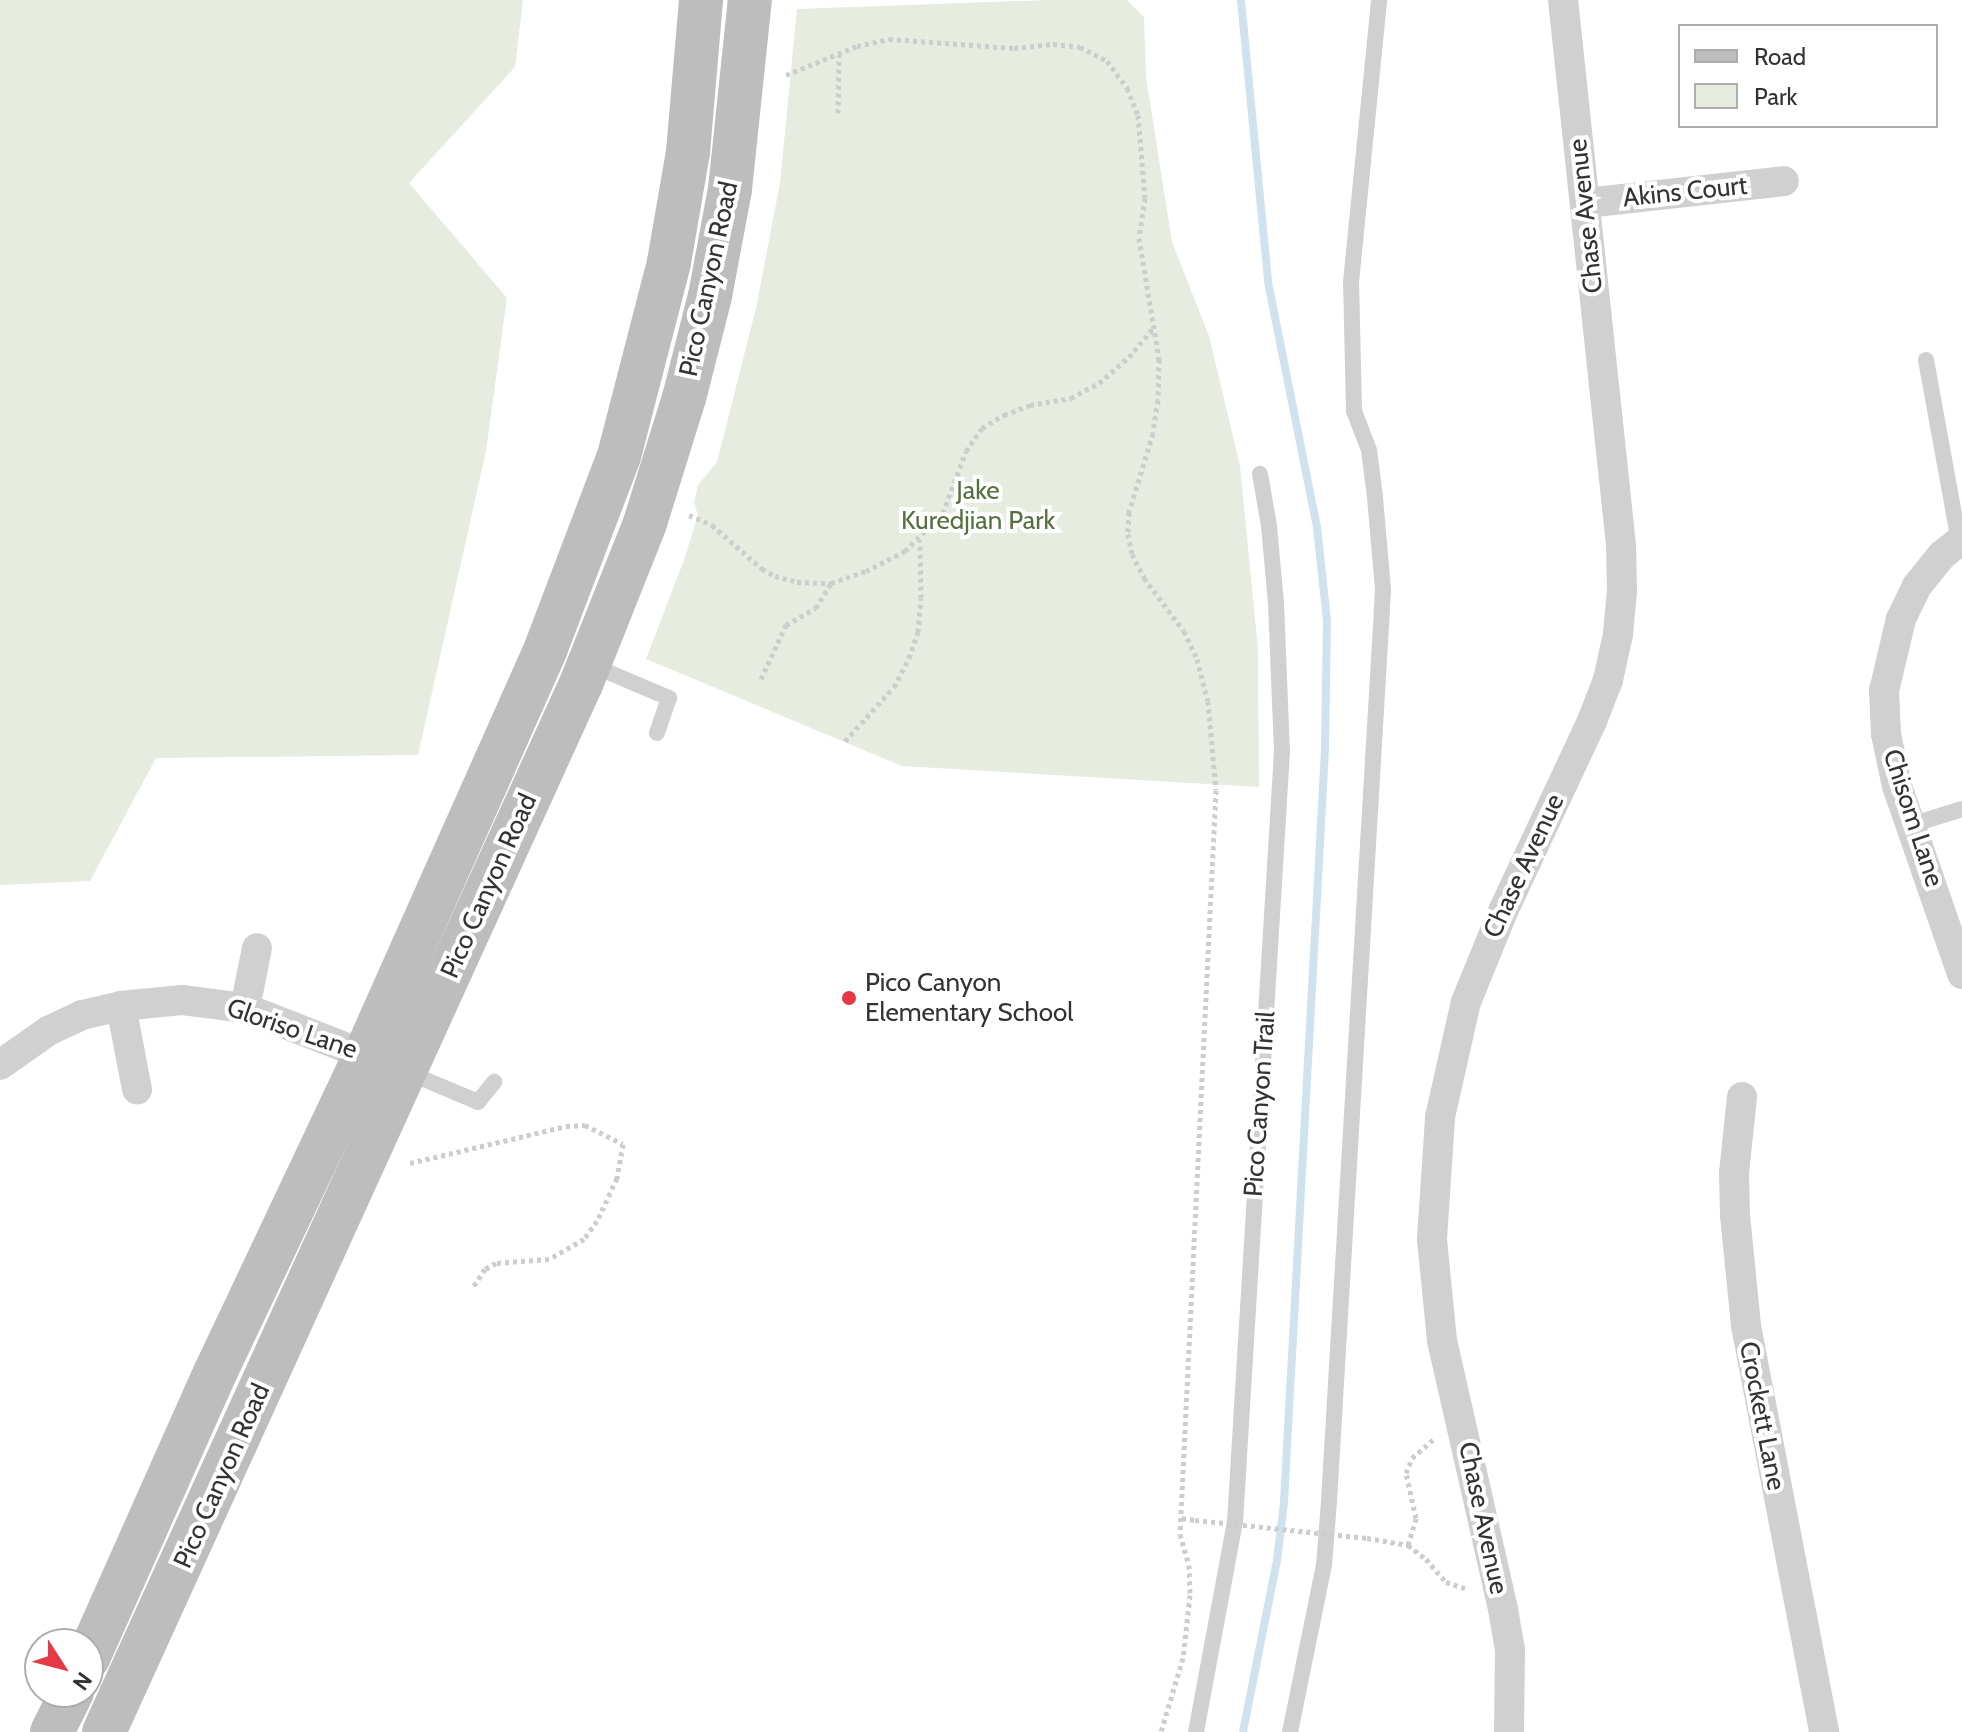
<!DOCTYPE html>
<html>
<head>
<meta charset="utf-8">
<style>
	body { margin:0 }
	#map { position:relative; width:1962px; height:1732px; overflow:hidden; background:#fff; font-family:Cabin,sans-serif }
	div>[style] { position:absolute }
	.green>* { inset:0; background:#e6ecdf }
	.stream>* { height:8px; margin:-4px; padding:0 4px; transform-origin:4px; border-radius:4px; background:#cfe2ee }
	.path>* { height:5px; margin-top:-2.5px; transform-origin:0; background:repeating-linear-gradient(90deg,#cdcdcd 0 4px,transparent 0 8px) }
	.lane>* { height:16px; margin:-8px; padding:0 8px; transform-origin:8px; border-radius:8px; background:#d0d0d0 }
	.street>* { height:30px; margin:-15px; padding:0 15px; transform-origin:15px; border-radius:15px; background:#d0d0d0 }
	.secondary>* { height:44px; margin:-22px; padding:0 22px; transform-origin:22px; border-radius:22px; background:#bdbdbd }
	.path-bridge>* { height:5px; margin-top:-2.5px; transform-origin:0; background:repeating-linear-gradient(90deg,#cdcdcd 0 4px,transparent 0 8px) }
	.dots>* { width:22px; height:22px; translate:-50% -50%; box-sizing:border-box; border:4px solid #fff; border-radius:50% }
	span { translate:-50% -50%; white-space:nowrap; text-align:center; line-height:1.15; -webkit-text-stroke:8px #fff; paint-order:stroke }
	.street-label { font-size:26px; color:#333 }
	.park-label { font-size:26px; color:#56703f }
	.poi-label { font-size:26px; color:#333 }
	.left { translate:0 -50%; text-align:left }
	.legend { position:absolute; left:1678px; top:24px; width:260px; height:104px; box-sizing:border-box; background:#fff; border:2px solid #adadad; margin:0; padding:10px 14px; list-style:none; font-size:24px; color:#333 }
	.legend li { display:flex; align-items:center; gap:16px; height:40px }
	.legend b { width:40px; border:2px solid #adadad }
	.north { position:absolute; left:24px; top:1628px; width:80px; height:80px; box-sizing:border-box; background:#fff; border:2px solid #adadad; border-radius:50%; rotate:126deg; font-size:22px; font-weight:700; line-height:32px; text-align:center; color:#333 }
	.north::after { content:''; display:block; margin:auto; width:28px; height:36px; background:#e63946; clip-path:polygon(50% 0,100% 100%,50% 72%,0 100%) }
</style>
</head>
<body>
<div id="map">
	<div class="green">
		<i style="clip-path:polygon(0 0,523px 0,515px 67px,409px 183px,507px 298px,486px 451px,418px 755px,156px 758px,90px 881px,0 885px)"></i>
		<i style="clip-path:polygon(1049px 0,1127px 0,1144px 17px,1146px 77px,1172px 242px,1209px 336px,1240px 466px,1258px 649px,1259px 787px,902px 766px,646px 659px,684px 560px,698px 515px,694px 503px,698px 485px,717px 462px,756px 308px,780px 183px,797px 9px)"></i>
	</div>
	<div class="stream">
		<i style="left:1241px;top:0;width:283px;rotate:84.5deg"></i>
		<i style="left:1268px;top:282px;width:250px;rotate:78.7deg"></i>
		<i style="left:1317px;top:527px;width:94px;rotate:83.9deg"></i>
		<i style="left:1327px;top:620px;width:130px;rotate:90.9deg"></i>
		<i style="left:1325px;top:750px;width:754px;rotate:93.12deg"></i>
		<i style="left:1284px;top:1503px;width:57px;rotate:97deg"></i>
		<i style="left:1277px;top:1560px;width:175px;rotate:101.2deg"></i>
	</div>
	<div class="path">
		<i style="left:786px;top:75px;width:77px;rotate:-22.2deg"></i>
		<i style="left:857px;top:46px;width:33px;rotate:-12deg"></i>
		<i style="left:889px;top:39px;width:125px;rotate:4.1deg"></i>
		<i style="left:1014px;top:48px;width:39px;rotate:-6deg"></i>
		<i style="left:1053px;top:44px;width:27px;rotate:6deg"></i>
		<i style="left:1080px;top:47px;width:30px;rotate:27deg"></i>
		<i style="left:1107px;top:61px;width:34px;rotate:53deg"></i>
		<i style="left:1127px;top:88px;width:29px;rotate:68deg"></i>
		<i style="left:1138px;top:115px;width:83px;rotate:85.2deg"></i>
		<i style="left:1145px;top:198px;width:40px;rotate:98.5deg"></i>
		<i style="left:1139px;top:238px;width:123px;rotate:80.6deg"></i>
		<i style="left:1159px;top:359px;width:41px;rotate:91.4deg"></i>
		<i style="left:1158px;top:400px;width:33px;rotate:99deg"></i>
		<i style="left:1153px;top:433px;width:83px;rotate:106.9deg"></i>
		<i style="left:1129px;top:512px;width:22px;rotate:93deg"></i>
		<i style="left:1128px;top:534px;width:20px;rotate:79deg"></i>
		<i style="left:1132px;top:554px;width:27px;rotate:63deg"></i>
		<i style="left:1144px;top:578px;width:66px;rotate:53deg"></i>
		<i style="left:1184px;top:631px;width:31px;rotate:65deg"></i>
		<i style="left:1197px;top:659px;width:43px;rotate:75.3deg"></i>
		<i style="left:1208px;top:701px;width:89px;rotate:84.9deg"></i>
		<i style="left:1216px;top:790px;width:745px;rotate:92.77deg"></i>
		<i style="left:1180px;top:1534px;width:32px;rotate:74deg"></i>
		<i style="left:1189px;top:1565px;width:30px;rotate:88deg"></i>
		<i style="left:1190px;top:1595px;width:63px;rotate:96.3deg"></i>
		<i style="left:1183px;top:1658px;width:77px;rotate:106.6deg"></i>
		<i style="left:838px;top:113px;width:58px;rotate:-89deg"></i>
		<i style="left:689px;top:515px;width:25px;rotate:23deg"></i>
		<i style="left:712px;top:525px;width:67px;rotate:41.3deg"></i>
		<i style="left:762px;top:569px;width:15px;rotate:28deg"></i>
		<i style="left:775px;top:576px;width:23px;rotate:15deg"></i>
		<i style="left:797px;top:582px;width:34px;rotate:2deg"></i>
		<i style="left:831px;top:583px;width:37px;rotate:-19deg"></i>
		<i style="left:866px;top:571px;width:44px;rotate:-27.1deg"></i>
		<i style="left:905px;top:551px;width:54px;rotate:-45deg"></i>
		<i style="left:943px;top:513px;width:66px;rotate:-69.6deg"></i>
		<i style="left:966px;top:451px;width:28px;rotate:-55deg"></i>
		<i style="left:982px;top:428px;width:26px;rotate:-31deg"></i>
		<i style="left:1004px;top:415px;width:28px;rotate:-21deg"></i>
		<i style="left:1030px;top:405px;width:42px;rotate:-9.7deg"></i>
		<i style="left:1071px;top:398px;width:32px;rotate:-28deg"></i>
		<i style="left:1099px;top:383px;width:40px;rotate:-41deg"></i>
		<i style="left:1129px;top:357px;width:38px;rotate:-50deg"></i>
		<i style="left:761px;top:679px;width:60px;rotate:-65.2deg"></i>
		<i style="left:786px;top:625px;width:34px;rotate:-30deg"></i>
		<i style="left:816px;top:608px;width:29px;rotate:-59deg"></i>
		<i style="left:845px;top:741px;width:73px;rotate:-47.8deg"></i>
		<i style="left:894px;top:687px;width:33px;rotate:-63deg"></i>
		<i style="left:909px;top:658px;width:28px;rotate:-71deg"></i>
		<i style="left:918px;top:632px;width:34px;rotate:-85deg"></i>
		<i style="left:921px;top:598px;width:58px;rotate:-91deg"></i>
		<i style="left:410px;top:1163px;width:160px;rotate:-13.3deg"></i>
		<i style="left:566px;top:1126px;width:19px;rotate:-3deg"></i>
		<i style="left:585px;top:1125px;width:42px;rotate:26.6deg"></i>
		<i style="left:623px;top:1144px;width:35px;rotate:100deg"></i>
		<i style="left:617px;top:1178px;width:47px;rotate:114.9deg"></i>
		<i style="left:597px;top:1221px;width:22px;rotate:126deg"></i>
		<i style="left:584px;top:1239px;width:40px;rotate:150.3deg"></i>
		<i style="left:549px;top:1259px;width:53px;rotate:175.7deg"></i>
		<i style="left:496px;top:1263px;width:13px;rotate:151deg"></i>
		<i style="left:485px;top:1269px;width:23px;rotate:124deg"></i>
		<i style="left:1182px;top:1518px;width:13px;rotate:9deg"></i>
		<i style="left:1367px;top:1538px;width:42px;rotate:9.7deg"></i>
		<i style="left:1408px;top:1545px;width:23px;rotate:38deg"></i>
		<i style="left:1426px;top:1559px;width:30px;rotate:49deg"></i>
		<i style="left:1446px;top:1582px;width:23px;rotate:18deg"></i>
		<i style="left:1408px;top:1545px;width:28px;rotate:-73deg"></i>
		<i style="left:1416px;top:1518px;width:46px;rotate:-102.5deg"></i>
		<i style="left:1406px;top:1473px;width:16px;rotate:-68deg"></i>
		<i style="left:1412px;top:1458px;width:28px;rotate:-41deg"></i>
	</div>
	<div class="lane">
		<i style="left:1926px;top:360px;width:185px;rotate:79.7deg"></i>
		<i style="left:589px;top:664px;width:87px;rotate:23deg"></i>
		<i style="left:669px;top:698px;width:37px;rotate:109deg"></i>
		<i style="left:1911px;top:825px;width:53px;rotate:-17.4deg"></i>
		<i style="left:407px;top:1072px;width:77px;rotate:22.9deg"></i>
		<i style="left:478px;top:1102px;width:26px;rotate:-51deg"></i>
		<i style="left:1196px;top:1732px;width:214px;rotate:-79.5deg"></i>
		<i style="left:1235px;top:1522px;width:771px;rotate:-86.51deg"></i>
		<i style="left:1282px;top:752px;width:149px;rotate:-92.3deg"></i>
		<i style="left:1276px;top:603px;width:77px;rotate:-95.2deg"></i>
		<i style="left:1269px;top:526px;width:53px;rotate:-99.8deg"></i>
		<i style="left:1290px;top:1732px;width:170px;rotate:-78.5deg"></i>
		<i style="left:1324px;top:1565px;width:64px;rotate:-85.5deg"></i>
		<i style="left:1329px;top:1501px;width:876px;rotate:-86.6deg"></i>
		<i style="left:1381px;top:627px;width:38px;rotate:-87deg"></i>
		<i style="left:1383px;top:589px;width:92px;rotate:-95deg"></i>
		<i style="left:1375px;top:497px;width:47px;rotate:-97.3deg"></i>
		<i style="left:1369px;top:450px;width:42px;rotate:-111deg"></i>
		<i style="left:1354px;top:411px;width:129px;rotate:-91.3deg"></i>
		<i style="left:1351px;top:282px;width:283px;rotate:-84.3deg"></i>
	</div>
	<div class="street">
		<i style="left:1586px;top:203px;width:199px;rotate:-6.3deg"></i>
		<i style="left:1962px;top:539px;width:26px;rotate:141deg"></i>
		<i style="left:1942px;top:555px;width:40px;rotate:129deg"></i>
		<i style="left:1917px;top:586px;width:37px;rotate:116deg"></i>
		<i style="left:1901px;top:619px;width:74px;rotate:103.3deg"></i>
		<i style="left:1884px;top:691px;width:43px;rotate:87.3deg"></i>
		<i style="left:1886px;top:734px;width:53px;rotate:78.1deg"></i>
		<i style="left:1897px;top:786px;width:199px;rotate:70.9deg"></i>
		<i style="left:121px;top:1006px;width:85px;rotate:79.1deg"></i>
		<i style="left:245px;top:1008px;width:61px;rotate:-78.7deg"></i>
		<i style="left:0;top:1065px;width:59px;rotate:-35.3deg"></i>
		<i style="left:48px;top:1031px;width:38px;rotate:-25deg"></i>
		<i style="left:82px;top:1015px;width:40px;rotate:-13deg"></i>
		<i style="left:121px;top:1006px;width:61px;rotate:-5.6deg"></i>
		<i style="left:182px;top:1000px;width:64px;rotate:7.2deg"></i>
		<i style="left:245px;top:1008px;width:148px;rotate:21.4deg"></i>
		<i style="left:1742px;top:1097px;width:76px;rotate:96deg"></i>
		<i style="left:1734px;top:1173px;width:42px;rotate:88.6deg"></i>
		<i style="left:1735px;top:1215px;width:112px;rotate:84.3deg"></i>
		<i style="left:1746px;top:1326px;width:413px;rotate:79.1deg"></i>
		<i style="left:1509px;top:1732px;width:82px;rotate:-89.3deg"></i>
		<i style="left:1510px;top:1650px;width:42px;rotate:-99.7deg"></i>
		<i style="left:1503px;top:1609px;width:276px;rotate:-102.8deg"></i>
		<i style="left:1442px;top:1340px;width:101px;rotate:-95.7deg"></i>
		<i style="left:1432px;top:1239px;width:122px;rotate:-86.2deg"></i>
		<i style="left:1440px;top:1117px;width:118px;rotate:-77.3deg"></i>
		<i style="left:1466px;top:1002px;width:100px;rotate:-67.8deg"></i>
		<i style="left:1504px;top:909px;width:208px;rotate:-64.9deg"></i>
		<i style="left:1592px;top:721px;width:44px;rotate:-68.7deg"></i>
		<i style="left:1608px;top:680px;width:47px;rotate:-77.7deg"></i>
		<i style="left:1618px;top:634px;width:43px;rotate:-84.7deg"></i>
		<i style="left:1622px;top:591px;width:46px;rotate:-91.2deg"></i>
		<i style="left:1621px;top:545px;width:548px;rotate:-96.07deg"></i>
	</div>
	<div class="secondary">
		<i style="left:88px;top:1658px;width:312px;rotate:-66deg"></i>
		<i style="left:215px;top:1373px;width:352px;rotate:-64.7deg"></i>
		<i style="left:365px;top:1055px;width:445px;rotate:-66deg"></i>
		<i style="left:546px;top:648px;width:205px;rotate:-69.2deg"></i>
		<i style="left:619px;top:456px;width:200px;rotate:-75.5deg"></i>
		<i style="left:669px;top:262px;width:112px;rotate:-80.2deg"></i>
		<i style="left:688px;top:152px;width:153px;rotate:-85.1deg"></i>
		<i style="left:52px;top:1732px;width:45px;rotate:-63.4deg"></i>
		<i style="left:104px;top:1732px;width:1151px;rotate:-65.53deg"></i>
		<i style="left:581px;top:684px;width:173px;rotate:-68.3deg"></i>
		<i style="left:645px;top:523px;width:131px;rotate:-72.7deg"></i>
		<i style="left:684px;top:398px;width:105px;rotate:-75.7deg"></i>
		<i style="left:710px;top:296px;width:109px;rotate:-79.4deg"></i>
		<i style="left:730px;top:189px;width:190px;rotate:-84deg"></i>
	</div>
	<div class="path-bridge">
		<i style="left:1195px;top:1520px;width:173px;rotate:6deg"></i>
	</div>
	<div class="dots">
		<i style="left:849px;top:998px;background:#e63946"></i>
	</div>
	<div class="street-label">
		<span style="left:1685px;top:192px;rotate:-6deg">Akins Court</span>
		<span style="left:1586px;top:216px;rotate:-96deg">Chase Avenue</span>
		<span style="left:709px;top:279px;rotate:-78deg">Pico Canyon Road</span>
		<span style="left:1913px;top:818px;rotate:72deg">Chisom Lane</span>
		<span style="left:1524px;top:866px;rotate:-65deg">Chase Avenue</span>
		<span style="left:489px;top:886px;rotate:-66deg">Pico Canyon Road</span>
		<span style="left:292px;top:1029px;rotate:19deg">Gloriso Lane</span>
		<span style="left:1260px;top:1104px;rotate:-86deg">Pico Canyon Trail</span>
		<span style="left:1762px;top:1416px;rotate:79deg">Crockett Lane</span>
		<span style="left:222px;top:1476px;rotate:-66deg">Pico Canyon Road</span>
		<span style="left:1483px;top:1518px;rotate:78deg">Chase Avenue</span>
	</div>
	<div class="park-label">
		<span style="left:978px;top:506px">Jake<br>Kuredjian Park</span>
	</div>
	<div class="poi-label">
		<span class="left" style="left:865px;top:998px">Pico Canyon<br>Elementary School</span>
	</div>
	<ul class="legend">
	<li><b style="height:10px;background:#bdbdbd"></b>Road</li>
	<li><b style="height:22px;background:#e6ecdf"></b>Park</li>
	</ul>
	<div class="north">N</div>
</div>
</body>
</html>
